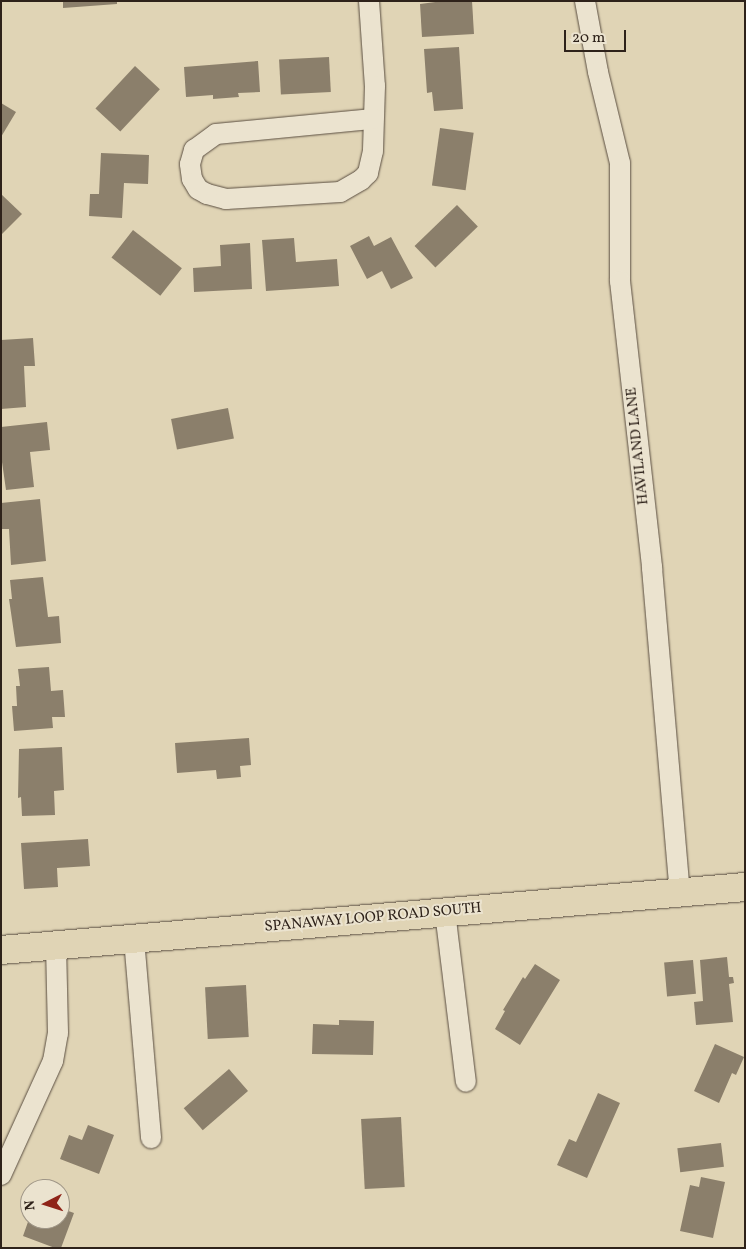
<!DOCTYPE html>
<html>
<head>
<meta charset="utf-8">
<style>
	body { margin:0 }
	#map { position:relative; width:746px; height:1249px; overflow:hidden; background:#e0d4b5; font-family:Vollkorn,serif }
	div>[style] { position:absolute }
	.building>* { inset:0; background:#8b7f6b; transform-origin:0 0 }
	.roads { filter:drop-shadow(0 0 1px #5a4e41) drop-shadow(0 0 1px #5a4e41) }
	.street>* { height:20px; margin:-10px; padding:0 10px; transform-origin:10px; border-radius:10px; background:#ebe3cf }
	.primary>* { height:28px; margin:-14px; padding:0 14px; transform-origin:14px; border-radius:14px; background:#e0d4b5 }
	span { translate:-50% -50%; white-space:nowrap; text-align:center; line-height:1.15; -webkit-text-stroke:4px #ebe3cf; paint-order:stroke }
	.street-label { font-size:15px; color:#2e221a }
	.frame { position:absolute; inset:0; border:2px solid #2e221a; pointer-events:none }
	.north { position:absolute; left:20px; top:1179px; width:50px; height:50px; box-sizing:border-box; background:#ebe3cf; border:1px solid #9f9687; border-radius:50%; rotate:265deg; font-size:14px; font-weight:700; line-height:20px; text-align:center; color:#2e221a }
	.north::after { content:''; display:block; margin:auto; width:18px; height:22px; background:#8f2418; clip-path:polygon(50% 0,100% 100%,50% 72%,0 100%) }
	.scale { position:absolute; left:564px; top:30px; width:62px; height:22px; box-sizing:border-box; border:2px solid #2e221a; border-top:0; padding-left:6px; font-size:15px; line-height:18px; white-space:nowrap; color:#2e221a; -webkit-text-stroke:4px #ebe3cf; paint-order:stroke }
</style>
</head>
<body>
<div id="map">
	<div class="building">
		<i style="clip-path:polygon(63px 1px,117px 1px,117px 4px,63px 8px)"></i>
		<i style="clip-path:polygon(443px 1px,472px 1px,474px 34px,422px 37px,420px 4px)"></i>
		<i style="clip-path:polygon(459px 47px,463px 109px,434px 111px,432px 92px,427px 93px,424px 49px)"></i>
		<i style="left:329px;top:57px;width:35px;height:50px;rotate:87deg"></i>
		<i style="clip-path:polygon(258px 61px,260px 92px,238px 93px,239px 97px,213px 99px,213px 95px,186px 97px,184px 67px)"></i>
		<i style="left:135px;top:66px;width:34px;height:58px;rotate:43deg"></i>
		<i style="clip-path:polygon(1px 103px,16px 112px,1px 137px)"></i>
		<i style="left:440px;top:128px;width:34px;height:58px;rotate:8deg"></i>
		<i style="clip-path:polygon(101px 153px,149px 155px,148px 184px,124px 183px,122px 218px,89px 216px,90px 194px,99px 194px)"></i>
		<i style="clip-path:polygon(1px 194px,22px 214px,1px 235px)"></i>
		<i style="left:457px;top:205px;width:30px;height:59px;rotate:46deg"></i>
		<i style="left:133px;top:230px;width:62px;height:35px;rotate:38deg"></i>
		<i style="clip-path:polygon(369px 236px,374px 246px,391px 237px,413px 278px,391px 289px,382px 271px,367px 279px,350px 246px)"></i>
		<i style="clip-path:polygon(294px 238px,296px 262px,337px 259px,339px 286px,266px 291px,262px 240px)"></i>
		<i style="clip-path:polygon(250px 243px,252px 289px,194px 292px,193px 268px,221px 266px,220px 245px)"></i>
		<i style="clip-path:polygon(33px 338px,35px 366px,24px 366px,26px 407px,1px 409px,1px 340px)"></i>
		<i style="left:228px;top:408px;width:31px;height:58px;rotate:79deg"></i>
		<i style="clip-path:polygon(47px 422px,50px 450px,30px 452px,34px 487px,6px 490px,1px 455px,1px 427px)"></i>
		<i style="clip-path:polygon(40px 499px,46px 561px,11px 565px,9px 529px,1px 529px,1px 503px)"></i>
		<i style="clip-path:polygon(43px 577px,48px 617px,59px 616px,61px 643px,16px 647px,9px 599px,12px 599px,10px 580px)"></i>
		<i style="clip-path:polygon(49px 667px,51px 691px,63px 690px,65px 717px,52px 717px,53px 728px,14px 731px,12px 706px,17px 706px,16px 686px,20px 686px,18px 669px)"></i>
		<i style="clip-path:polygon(249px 738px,251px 765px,240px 766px,241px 777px,217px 779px,216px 770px,177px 773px,175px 743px)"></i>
		<i style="clip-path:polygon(62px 747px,64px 790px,54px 791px,55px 815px,22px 816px,21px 797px,18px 798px,19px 749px)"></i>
		<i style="clip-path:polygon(88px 839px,90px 866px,57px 868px,58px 887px,24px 889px,21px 843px)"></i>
		<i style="clip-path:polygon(727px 957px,729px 977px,733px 977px,734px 983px,729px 984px,733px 1022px,696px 1025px,694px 1002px,703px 1001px,700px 960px)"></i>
		<i style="left:693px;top:960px;width:34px;height:29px;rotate:85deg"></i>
		<i style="clip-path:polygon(535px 964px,560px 980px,520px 1045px,495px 1029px,505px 1011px,503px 1010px,523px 977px,525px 979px)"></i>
		<i style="left:246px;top:985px;width:52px;height:41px;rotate:87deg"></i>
		<i style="clip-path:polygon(339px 1020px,374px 1021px,373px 1055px,312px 1054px,313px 1024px,339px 1025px)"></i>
		<i style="clip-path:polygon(715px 1044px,744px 1057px,736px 1075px,732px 1073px,719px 1103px,694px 1091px)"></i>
		<i style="left:229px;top:1069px;width:29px;height:60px;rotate:49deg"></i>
		<i style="clip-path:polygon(598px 1093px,620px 1103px,587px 1178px,557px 1165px,569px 1139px,576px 1142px)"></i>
		<i style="left:401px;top:1117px;width:70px;height:40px;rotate:87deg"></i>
		<i style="clip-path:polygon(88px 1125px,114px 1135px,99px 1174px,60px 1159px,69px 1135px,82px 1140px)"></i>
		<i style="left:721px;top:1143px;width:24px;height:44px;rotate:83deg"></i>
		<i style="clip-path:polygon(701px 1177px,725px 1182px,713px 1238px,680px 1231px,690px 1185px,699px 1187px)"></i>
		<i style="clip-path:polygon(60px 1208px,74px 1213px,61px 1248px,55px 1248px,23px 1236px,29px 1219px,60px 1219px)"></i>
	</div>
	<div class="roads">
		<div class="street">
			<i style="left:369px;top:1px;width:85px;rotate:86deg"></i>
			<i style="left:375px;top:86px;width:65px;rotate:91.8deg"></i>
			<i style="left:373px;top:151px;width:23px;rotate:103deg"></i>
			<i style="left:368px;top:173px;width:10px;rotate:135deg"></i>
			<i style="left:361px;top:180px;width:24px;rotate:150deg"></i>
			<i style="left:340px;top:192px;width:114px;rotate:176.5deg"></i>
			<i style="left:226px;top:199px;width:20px;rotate:-165deg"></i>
			<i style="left:207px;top:194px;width:10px;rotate:-151deg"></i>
			<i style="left:198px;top:189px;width:12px;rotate:-121deg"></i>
			<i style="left:192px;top:179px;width:15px;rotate:-98deg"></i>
			<i style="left:190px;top:164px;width:15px;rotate:-74deg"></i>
			<i style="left:194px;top:150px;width:27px;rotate:-36deg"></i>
			<i style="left:216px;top:134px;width:158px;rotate:-5.5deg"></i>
			<i style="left:585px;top:1px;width:72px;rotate:79.6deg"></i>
			<i style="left:598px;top:72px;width:94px;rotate:76.4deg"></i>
			<i style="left:620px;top:163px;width:118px;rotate:90deg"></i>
			<i style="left:620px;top:281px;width:289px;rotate:83.6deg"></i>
			<i style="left:652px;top:568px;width:326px;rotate:85.1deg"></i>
			<i style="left:445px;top:912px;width:171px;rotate:83deg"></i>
			<i style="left:134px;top:939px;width:200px;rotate:85.1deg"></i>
			<i style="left:1px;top:1175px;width:125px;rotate:-65.5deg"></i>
			<i style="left:53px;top:1061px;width:28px;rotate:-80deg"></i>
			<i style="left:58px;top:1033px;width:87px;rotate:-91.3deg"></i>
		</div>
		<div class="primary">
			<i style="left:1px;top:950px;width:747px;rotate:-4.84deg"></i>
		</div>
	</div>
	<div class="street-label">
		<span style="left:638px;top:446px;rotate:-96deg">HAVILAND LANE</span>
		<span style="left:373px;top:918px;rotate:-5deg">SPANAWAY LOOP ROAD SOUTH</span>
	</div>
	<div class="frame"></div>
	<div class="north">N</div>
	<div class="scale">20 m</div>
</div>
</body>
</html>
